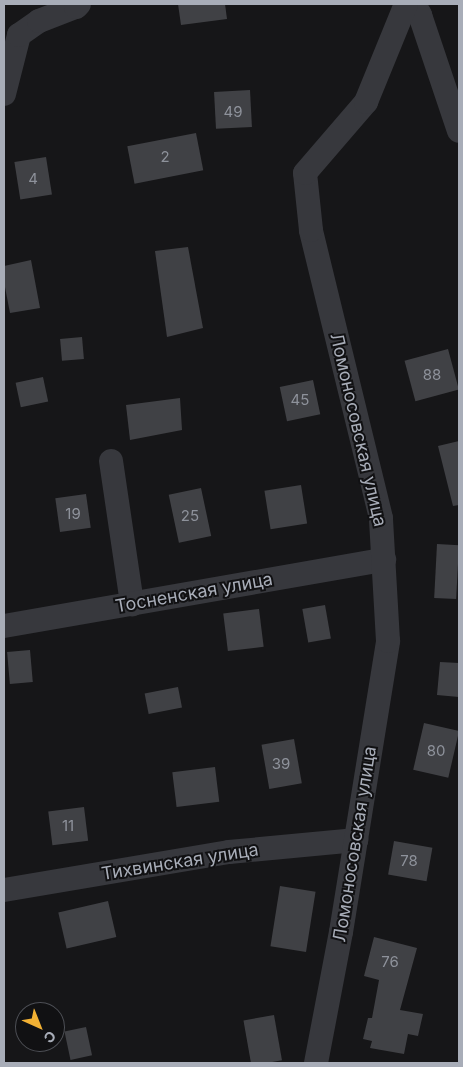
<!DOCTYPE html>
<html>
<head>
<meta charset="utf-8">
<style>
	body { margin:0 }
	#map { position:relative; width:463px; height:1067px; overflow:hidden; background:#161618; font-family:Inter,sans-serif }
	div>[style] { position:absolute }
	.building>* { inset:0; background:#404145; transform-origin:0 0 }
	.minor>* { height:24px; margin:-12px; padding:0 12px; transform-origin:12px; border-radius:12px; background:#37383d }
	span { translate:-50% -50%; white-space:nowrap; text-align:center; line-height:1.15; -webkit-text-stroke:4px #111113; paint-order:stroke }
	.number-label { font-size:15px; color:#8e929b }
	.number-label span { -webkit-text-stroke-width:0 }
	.street-label { font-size:18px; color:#a8adb8 }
	.frame { position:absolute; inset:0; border:5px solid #a8adb8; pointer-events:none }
	.north { position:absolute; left:15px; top:1002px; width:50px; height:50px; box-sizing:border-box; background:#111113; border:1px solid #4d4f55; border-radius:50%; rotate:136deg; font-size:14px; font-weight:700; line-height:20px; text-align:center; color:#a8adb8 }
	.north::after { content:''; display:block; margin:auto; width:18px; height:22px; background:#f2b134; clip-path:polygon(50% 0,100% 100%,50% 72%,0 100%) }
</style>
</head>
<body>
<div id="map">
	<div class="building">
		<i style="clip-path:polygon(178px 4px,225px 4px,227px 19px,181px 25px)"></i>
		<i style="left:250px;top:90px;width:37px;height:36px;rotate:87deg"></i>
		<i style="left:196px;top:133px;width:38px;height:70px;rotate:79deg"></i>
		<i style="left:46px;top:157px;width:38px;height:32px;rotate:81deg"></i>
		<i style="clip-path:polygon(188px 247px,203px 328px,167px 337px,155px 251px)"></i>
		<i style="clip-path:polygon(31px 260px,40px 308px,10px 313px,4px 282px,4px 266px)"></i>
		<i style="left:82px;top:337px;width:22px;height:22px;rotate:85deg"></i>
		<i style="left:448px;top:349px;width:42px;height:45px;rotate:75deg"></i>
		<i style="left:43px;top:377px;width:25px;height:28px;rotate:78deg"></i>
		<i style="left:313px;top:380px;width:35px;height:34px;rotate:78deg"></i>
		<i style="clip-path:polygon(180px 398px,182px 430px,130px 440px,126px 405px)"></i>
		<i style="clip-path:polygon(459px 441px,459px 505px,453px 506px,438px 446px)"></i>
		<i style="left:301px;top:485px;width:39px;height:37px;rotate:81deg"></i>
		<i style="left:201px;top:488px;width:49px;height:33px;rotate:78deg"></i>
		<i style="left:86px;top:494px;width:34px;height:31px;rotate:82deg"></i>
		<i style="left:437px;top:544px;width:22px;height:54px;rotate:3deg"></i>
		<i style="left:325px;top:605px;width:34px;height:23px;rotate:80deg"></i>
		<i style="left:259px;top:609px;width:38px;height:36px;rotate:83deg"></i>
		<i style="left:30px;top:650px;width:32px;height:23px;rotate:85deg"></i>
		<i style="clip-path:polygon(440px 662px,459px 663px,459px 697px,437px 695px)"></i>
		<i style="left:178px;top:687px;width:21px;height:34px;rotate:79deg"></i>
		<i style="left:424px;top:723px;width:36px;height:48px;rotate:13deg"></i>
		<i style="left:294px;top:739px;width:45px;height:33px;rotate:80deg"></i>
		<i style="left:215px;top:767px;width:35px;height:43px;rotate:83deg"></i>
		<i style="left:84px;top:807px;width:34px;height:36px;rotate:83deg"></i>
		<i style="left:394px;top:841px;width:39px;height:34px;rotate:10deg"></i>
		<i style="left:280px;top:886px;width:36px;height:61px;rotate:9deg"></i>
		<i style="left:108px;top:901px;width:37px;height:51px;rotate:77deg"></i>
		<i style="clip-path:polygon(374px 937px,417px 948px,400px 1010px,423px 1014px,418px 1036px,408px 1034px,404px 1054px,370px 1048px,372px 1041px,363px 1039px,368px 1018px,372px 1018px,379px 980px,364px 976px)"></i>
		<i style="left:274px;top:1015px;width:46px;height:31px;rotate:80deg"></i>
		<i style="left:86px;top:1027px;width:29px;height:22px;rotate:78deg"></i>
	</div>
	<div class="minor">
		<i style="left:414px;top:4px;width:13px;rotate:61deg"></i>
		<i style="left:420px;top:15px;width:122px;rotate:71.4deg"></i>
		<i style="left:4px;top:94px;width:61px;rotate:-75.7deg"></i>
		<i style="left:19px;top:35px;width:24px;rotate:-35deg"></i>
		<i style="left:39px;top:21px;width:40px;rotate:-21deg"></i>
		<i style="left:76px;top:7px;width:4px;rotate:-45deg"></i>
		<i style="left:111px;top:461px;width:145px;rotate:81.6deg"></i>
		<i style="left:4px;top:626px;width:386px;rotate:-9.9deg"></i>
		<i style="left:4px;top:890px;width:228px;rotate:-9.6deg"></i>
		<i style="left:229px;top:852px;width:128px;rotate:-5.4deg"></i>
		<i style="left:316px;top:1063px;width:133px;rotate:-79.2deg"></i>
		<i style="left:341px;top:932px;width:295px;rotate:-80.8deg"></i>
		<i style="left:388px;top:641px;width:123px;rotate:-93.3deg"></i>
		<i style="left:381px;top:518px;width:296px;rotate:-103.7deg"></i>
		<i style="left:311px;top:230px;width:57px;rotate:-96deg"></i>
		<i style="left:305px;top:173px;width:94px;rotate:-49.3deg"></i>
		<i style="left:366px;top:102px;width:106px;rotate:-67.8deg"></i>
	</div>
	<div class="number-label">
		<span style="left:233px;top:112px">49</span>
		<span style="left:165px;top:157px">2</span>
		<span style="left:33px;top:179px">4</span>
		<span style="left:432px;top:375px">88</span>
		<span style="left:300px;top:400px">45</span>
		<span style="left:73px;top:514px">19</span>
		<span style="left:190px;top:516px">25</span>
		<span style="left:436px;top:751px">80</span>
		<span style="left:281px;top:764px">39</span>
		<span style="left:68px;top:826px">11</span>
		<span style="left:409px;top:861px">78</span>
		<span style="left:390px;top:962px">76</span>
	</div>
	<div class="street-label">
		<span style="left:358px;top:430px;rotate:77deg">Ломоносовская улица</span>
		<span style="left:194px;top:593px;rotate:-10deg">Тосненская улица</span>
		<span style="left:355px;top:844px;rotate:-81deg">Ломоносовская улица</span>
		<span style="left:180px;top:862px;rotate:-9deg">Тихвинская улица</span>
	</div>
	<div class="frame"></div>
	<div class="north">С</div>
</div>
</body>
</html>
